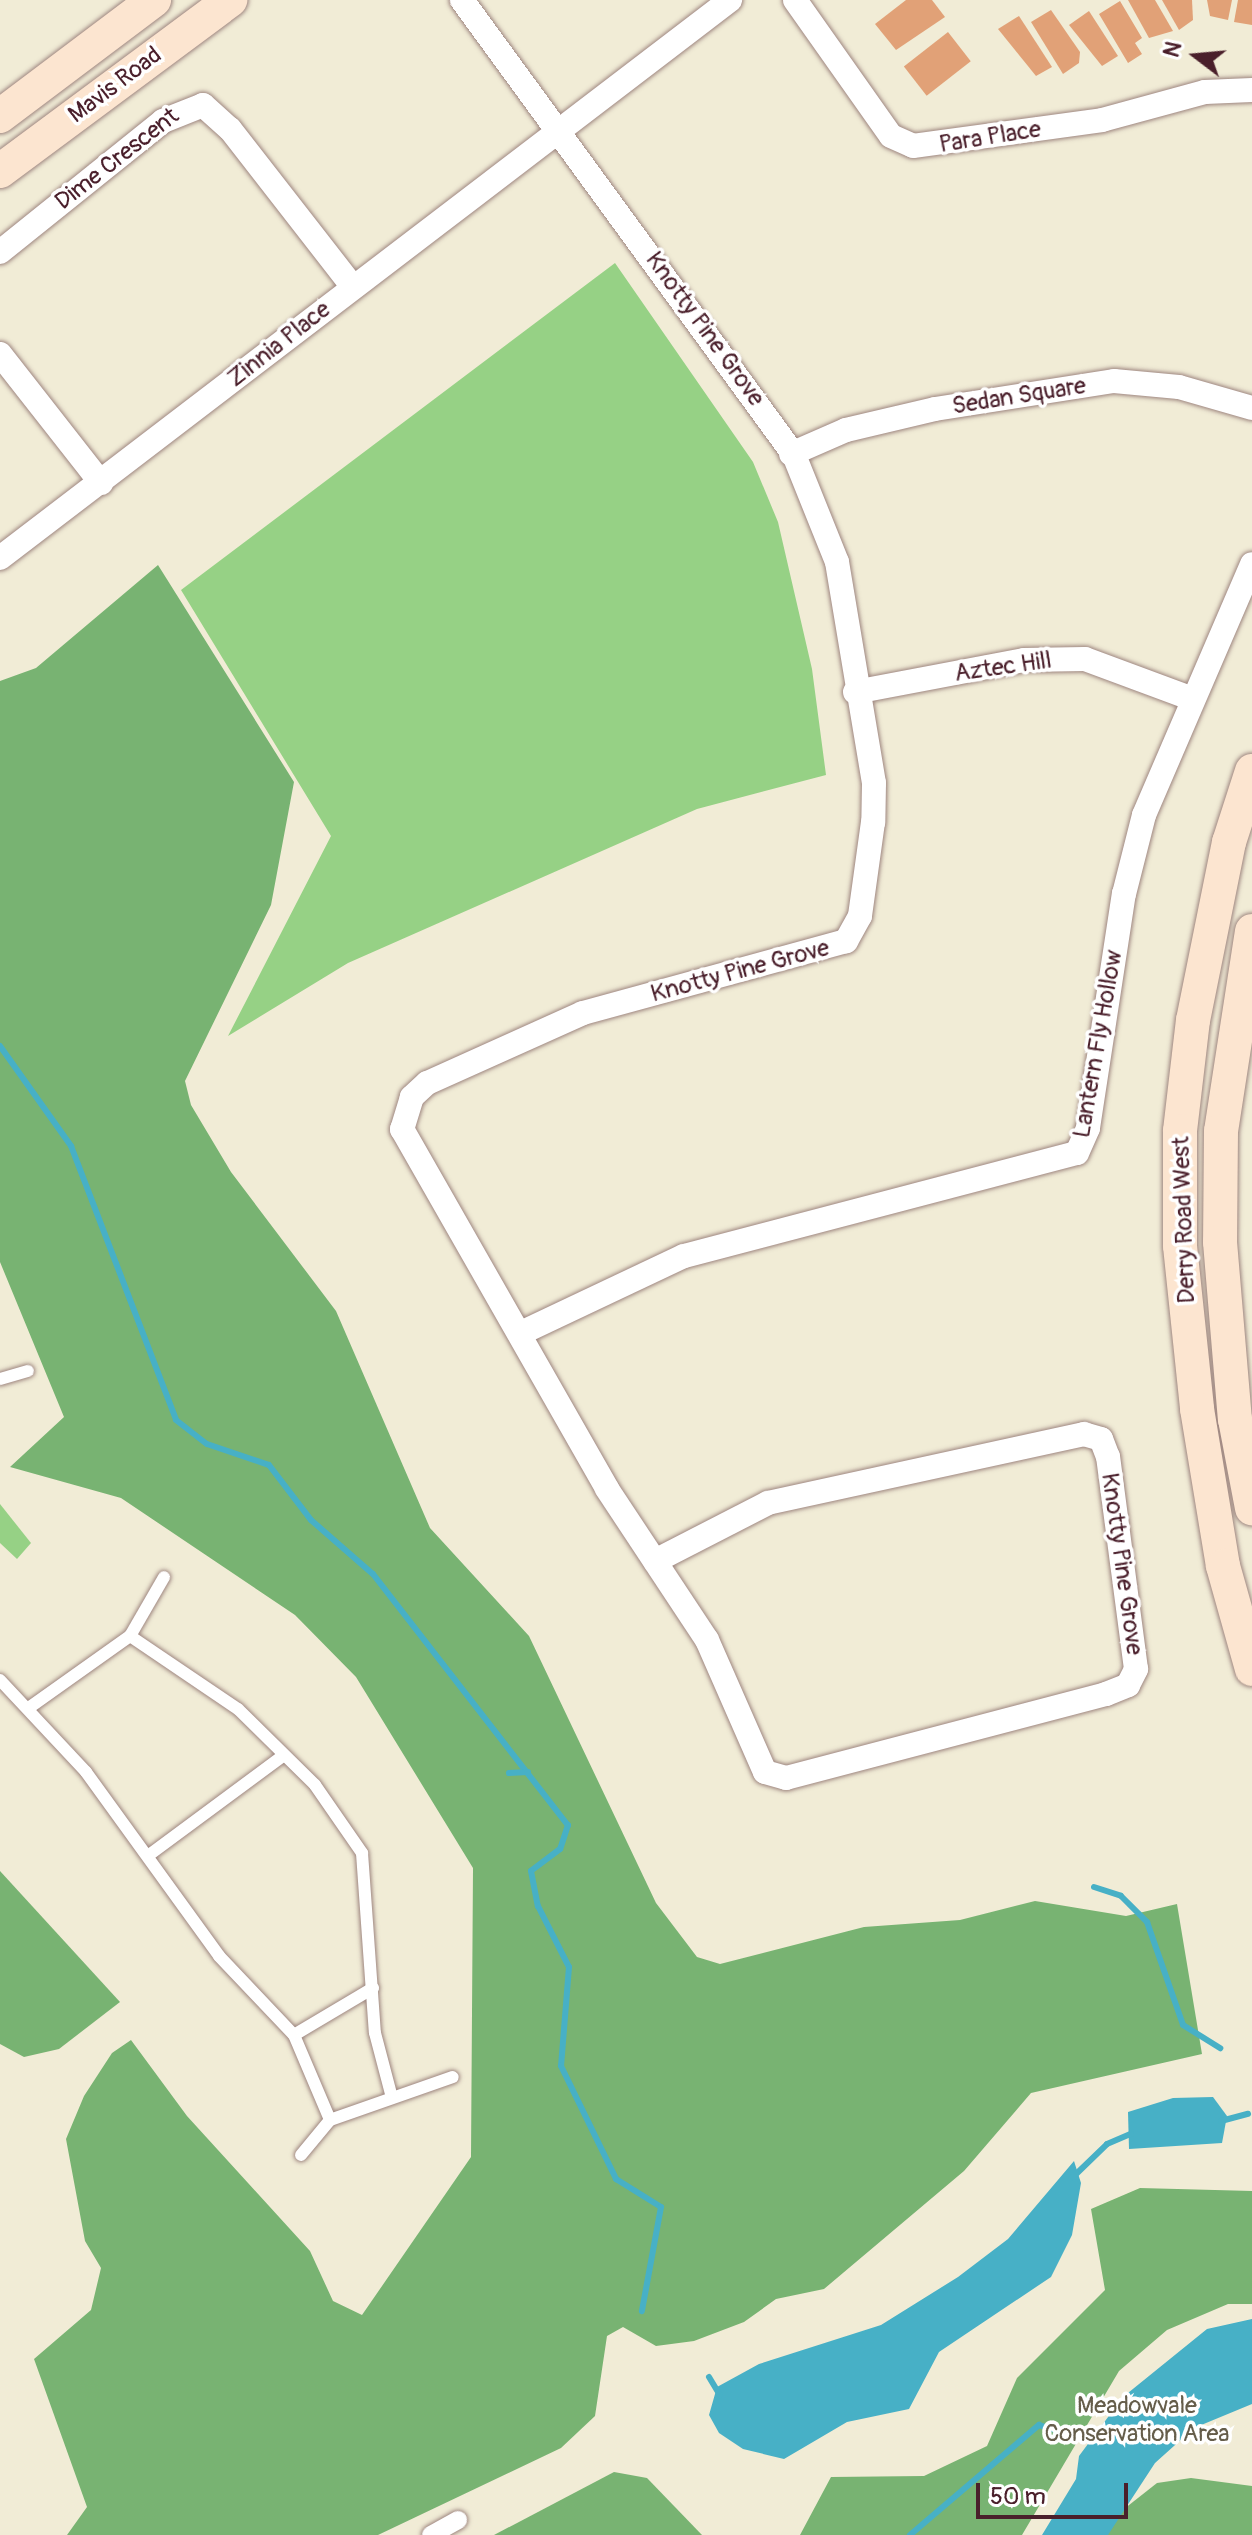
<!DOCTYPE html>
<html>
<head>
<meta charset="utf-8">
<style>
	body { margin:0 }
	#map { position:relative; width:1252px; height:2535px; overflow:hidden; background:#f1ecd6; font-family:Pangolin,sans-serif }
	div>[style] { position:absolute }
	.green>* { inset:0; background:#96d185 }
	.forest>* { inset:0; background:#78b372 }
	.water>* { inset:0; background:#47b0c6 }
	.stream>* { height:6px; margin:-3px; padding:0 3px; transform-origin:3px; border-radius:3px; background:#47b0c6 }
	.building>* { inset:0; background:#e1a177; transform-origin:0 0 }
	.roads { filter:drop-shadow(0 0 2px #9e8680) drop-shadow(0 0 2px #9e8680) }
	.service>* { height:12px; margin:-6px; padding:0 6px; transform-origin:6px; border-radius:6px; background:#fff }
	.pedestrian>* { height:18px; margin:-9px; padding:0 9px; transform-origin:9px; border-radius:9px; background:#fff }
	.minor>* { height:24px; margin:-12px; padding:0 12px; transform-origin:12px; border-radius:12px; background:#fff }
	.secondary>* { height:34px; margin:-17px; padding:0 17px; transform-origin:17px; border-radius:17px; background:#fce5d0 }
	span { translate:-50% -50%; white-space:nowrap; text-align:center; line-height:1.15; -webkit-text-stroke:7px #fff; paint-order:stroke }
	.street-label { font-size:24px; color:#4a1f2b }
	.park-label { font-size:24px; color:#655d4a }
	.north { position:absolute; left:1156px; top:16px; width:80px; height:80px; -webkit-text-stroke:6px #fff; paint-order:stroke; rotate:286deg; font-size:22px; font-weight:700; line-height:32px; text-align:center; color:#4a1f2b }
	.north::after { content:''; display:block; margin:auto; width:28px; height:36px; background:#4a1f2b; clip-path:polygon(50% 0,100% 100%,50% 72%,0 100%) }
	.scale { position:absolute; left:976px; top:2483px; width:152px; height:36px; box-sizing:border-box; border:4px solid #4a1f2b; border-top:0; padding-left:10px; font-size:24px; line-height:28px; white-space:nowrap; color:#4a1f2b; -webkit-text-stroke:6px #fff; paint-order:stroke }
</style>
</head>
<body>
<div id="map">
	<div class="green">
		<i style="clip-path:polygon(615px 263px,753px 462px,778px 522px,812px 669px,826px 775px,697px 809px,348px 963px,228px 1036px,331px 836px,181px 590px)"></i>
		<i style="clip-path:polygon(0 1504px,31px 1543px,17px 1559px,0 1543px)"></i>
	</div>
	<div class="forest">
		<i style="clip-path:polygon(158px 565px,294px 782px,271px 905px,185px 1081px,191px 1105px,231px 1172px,336px 1311px,430px 1528px,529px 1636px,656px 1903px,697px 1957px,720px 1964px,864px 1927px,960px 1920px,1035px 1901px,1126px 1916px,1177px 1904px,1202px 2054px,1031px 2093px,964px 2171px,824px 2289px,776px 2299px,744px 2322px,694px 2341px,656px 2346px,623px 2327px,607px 2336px,595px 2416px,561px 2448px,378px 2535px,67px 2535px,87px 2507px,34px 2359px,91px 2310px,101px 2268px,85px 2241px,66px 2139px,84px 2096px,112px 2053px,131px 2040px,187px 2116px,310px 2251px,333px 2301px,362px 2315px,471px 2157px,473px 1868px,356px 1677px,295px 1615px,121px 1498px,10px 1467px,64px 1417px,0 1262px,0 681px,36px 668px)"></i>
		<i style="clip-path:polygon(0 1871px,120px 2002px,59px 2049px,24px 2057px,0 2044px)"></i>
		<i style="clip-path:polygon(1140px 2188px,1252px 2191px,1252px 2304px,1228px 2304px,1167px 2330px,1119px 2371px,1022px 2535px,800px 2535px,831px 2477px,924px 2476px,987px 2446px,1017px 2378px,1105px 2290px,1091px 2209px)"></i>
		<i style="clip-path:polygon(614px 2472px,647px 2478px,702px 2535px,494px 2535px)"></i>
		<i style="clip-path:polygon(1191px 2478px,1252px 2486px,1252px 2535px,1091px 2535px,1157px 2483px)"></i>
	</div>
	<div class="water">
		<i style="clip-path:polygon(1213px 2097px,1227px 2116px,1222px 2143px,1129px 2149px,1128px 2112px,1173px 2098px)"></i>
		<i style="clip-path:polygon(1074px 2161px,1081px 2183px,1072px 2235px,1051px 2277px,939px 2352px,909px 2409px,847px 2422px,784px 2459px,743px 2449px,719px 2433px,709px 2415px,717px 2387px,759px 2364px,881px 2325px,958px 2277px,1008px 2239px)"></i>
		<i style="clip-path:polygon(1252px 2319px,1252px 2404px,1194px 2428px,1155px 2463px,1108px 2535px,1042px 2535px,1076px 2479px,1079px 2456px,1123px 2397px,1207px 2329px)"></i>
	</div>
	<div class="stream">
		<i style="left:0;top:1046px;width:123px;rotate:54.6deg"></i>
		<i style="left:71px;top:1146px;width:293px;rotate:69deg"></i>
		<i style="left:176px;top:1420px;width:39px;rotate:38deg"></i>
		<i style="left:207px;top:1444px;width:65px;rotate:18.7deg"></i>
		<i style="left:269px;top:1465px;width:69px;rotate:52.6deg"></i>
		<i style="left:311px;top:1520px;width:82px;rotate:41.1deg"></i>
		<i style="left:373px;top:1574px;width:318px;rotate:52.2deg"></i>
		<i style="left:568px;top:1825px;width:25px;rotate:108deg"></i>
		<i style="left:560px;top:1849px;width:36px;rotate:143deg"></i>
		<i style="left:531px;top:1871px;width:36px;rotate:79deg"></i>
		<i style="left:538px;top:1906px;width:68px;rotate:63.1deg"></i>
		<i style="left:569px;top:1967px;width:99px;rotate:94.6deg"></i>
		<i style="left:561px;top:2066px;width:126px;rotate:64deg"></i>
		<i style="left:616px;top:2179px;width:53px;rotate:31.9deg"></i>
		<i style="left:661px;top:2207px;width:106px;rotate:100.4deg"></i>
		<i style="left:509px;top:1773px;width:19px;rotate:-3deg"></i>
		<i style="left:1094px;top:1887px;width:28px;rotate:18deg"></i>
		<i style="left:1121px;top:1896px;width:37px;rotate:45deg"></i>
		<i style="left:1147px;top:1922px;width:109px;rotate:70.7deg"></i>
		<i style="left:1183px;top:2025px;width:44px;rotate:31.9deg"></i>
		<i style="left:1221px;top:2121px;width:28px;rotate:-15deg"></i>
		<i style="left:1073px;top:2177px;width:47px;rotate:-44.1deg"></i>
		<i style="left:1107px;top:2144px;width:26px;rotate:-23deg"></i>
		<i style="left:709px;top:2377px;width:21px;rotate:59deg"></i>
		<i style="left:910px;top:2535px;width:170px;rotate:-40.5deg"></i>
		<i style="left:1039px;top:2425px;width:59px;rotate:16.6deg"></i>
	</div>
	<div class="building">
		<i style="clip-path:polygon(906px 0,932px 0,945px 17px,896px 50px,875px 24px)"></i>
		<i style="clip-path:polygon(1128px 0,1155px 0,1173px 31px,1149px 38px)"></i>
		<i style="clip-path:polygon(1162px 0,1192px 0,1193px 20px,1179px 30px)"></i>
		<i style="clip-path:polygon(1207px 0,1232px 0,1228px 20px,1210px 16px)"></i>
		<i style="clip-path:polygon(1238px 0,1252px 0,1252px 25px,1234px 22px)"></i>
		<i style="clip-path:polygon(1120px 1px,1142px 38px,1135px 43px,1142px 54px,1128px 63px,1099px 14px)"></i>
		<i style="clip-path:polygon(1051px 10px,1080px 52px,1079px 63px,1063px 74px,1031px 22px)"></i>
		<i style="clip-path:polygon(1089px 11px,1118px 56px,1102px 66px,1069px 25px)"></i>
		<i style="clip-path:polygon(1019px 16px,1052px 67px,1036px 76px,998px 29px)"></i>
		<i style="left:948px;top:32px;width:37px;height:56px;rotate:52deg"></i>
	</div>
	<div class="roads">
		<div class="service">
			<i style="left:0;top:1379px;width:29px;rotate:-16deg"></i>
			<i style="left:130px;top:1636px;width:130px;rotate:34.1deg"></i>
			<i style="left:238px;top:1709px;width:108px;rotate:44.6deg"></i>
			<i style="left:315px;top:1785px;width:83px;rotate:55.3deg"></i>
			<i style="left:362px;top:1853px;width:180px;rotate:85.9deg"></i>
			<i style="left:375px;top:2033px;width:67px;rotate:75.3deg"></i>
			<i style="left:0;top:1680px;width:126px;rotate:46.9deg"></i>
			<i style="left:86px;top:1772px;width:227px;rotate:54.1deg"></i>
			<i style="left:219px;top:1956px;width:109px;rotate:46.5deg"></i>
			<i style="left:294px;top:2035px;width:92px;rotate:67deg"></i>
			<i style="left:30px;top:1707px;width:123px;rotate:-35.4deg"></i>
			<i style="left:130px;top:1636px;width:68px;rotate:-60deg"></i>
			<i style="left:149px;top:1855px;width:167px;rotate:-36.5deg"></i>
			<i style="left:294px;top:2035px;width:92px;rotate:-30.7deg"></i>
			<i style="left:301px;top:2155px;width:45px;rotate:-50.4deg"></i>
			<i style="left:330px;top:2120px;width:130px;rotate:-19.3deg"></i>
		</div>
		<div class="pedestrian">
			<i style="left:431px;top:2535px;width:31px;rotate:-29deg"></i>
		</div>
		<div class="minor">
			<i style="left:462px;top:0;width:563px;rotate:53.88deg"></i>
			<i style="left:794px;top:455px;width:115px;rotate:68.1deg"></i>
			<i style="left:837px;top:562px;width:224px;rotate:80.5deg"></i>
			<i style="left:874px;top:783px;width:39px;rotate:91deg"></i>
			<i style="left:873px;top:822px;width:95px;rotate:97.9deg"></i>
			<i style="left:860px;top:916px;width:29px;rotate:119deg"></i>
			<i style="left:846px;top:941px;width:273px;rotate:164.7deg"></i>
			<i style="left:583px;top:1013px;width:171px;rotate:155.8deg"></i>
			<i style="left:427px;top:1083px;width:21px;rotate:137deg"></i>
			<i style="left:412px;top:1097px;width:34px;rotate:107deg"></i>
			<i style="left:402px;top:1129px;width:414px;rotate:60.3deg"></i>
			<i style="left:607px;top:1489px;width:181px;rotate:56.5deg"></i>
			<i style="left:707px;top:1640px;width:144px;rotate:66.3deg"></i>
			<i style="left:765px;top:1772px;width:22px;rotate:16deg"></i>
			<i style="left:786px;top:1778px;width:331px;rotate:-14.7deg"></i>
			<i style="left:1106px;top:1694px;width:24px;rotate:-22deg"></i>
			<i style="left:1128px;top:1685px;width:18px;rotate:-63deg"></i>
			<i style="left:1136px;top:1669px;width:214px;rotate:-97.5deg"></i>
			<i style="left:1108px;top:1457px;width:19px;rotate:-111deg"></i>
			<i style="left:1101px;top:1439px;width:18px;rotate:-164deg"></i>
			<i style="left:1084px;top:1434px;width:323px;rotate:167.7deg"></i>
			<i style="left:768px;top:1503px;width:127px;rotate:152.8deg"></i>
			<i style="left:795px;top:0;width:166px;rotate:54.8deg"></i>
			<i style="left:891px;top:136px;width:24px;rotate:24deg"></i>
			<i style="left:913px;top:146px;width:191px;rotate:-7.8deg"></i>
			<i style="left:1102px;top:120px;width:107px;rotate:-15.2deg"></i>
			<i style="left:1205px;top:92px;width:47px;rotate:-2.4deg"></i>
			<i style="left:0;top:252px;width:209px;rotate:-38.8deg"></i>
			<i style="left:163px;top:121px;width:43px;rotate:-21.8deg"></i>
			<i style="left:203px;top:105px;width:36px;rotate:42deg"></i>
			<i style="left:230px;top:129px;width:200px;rotate:52.1deg"></i>
			<i style="left:0;top:354px;width:164px;rotate:51.9deg"></i>
			<i style="left:791px;top:454px;width:60px;rotate:-23.6deg"></i>
			<i style="left:846px;top:430px;width:91px;rotate:-13.3deg"></i>
			<i style="left:935px;top:409px;width:181px;rotate:-8.9deg"></i>
			<i style="left:1114px;top:381px;width:65px;rotate:5.3deg"></i>
			<i style="left:1179px;top:387px;width:76px;rotate:16deg"></i>
			<i style="left:0;top:558px;width:919px;rotate:-37.39deg"></i>
			<i style="left:855px;top:692px;width:172px;rotate:-10.7deg"></i>
			<i style="left:1024px;top:660px;width:61px;rotate:-0.9deg"></i>
			<i style="left:1085px;top:659px;width:115px;rotate:20.3deg"></i>
			<i style="left:521px;top:1333px;width:180px;rotate:-25.3deg"></i>
			<i style="left:684px;top:1256px;width:406px;rotate:-14.7deg"></i>
			<i style="left:1077px;top:1153px;width:27px;rotate:-66deg"></i>
			<i style="left:1088px;top:1128px;width:237px;rotate:-81.3deg"></i>
			<i style="left:1124px;top:894px;width:81px;rotate:-75.8deg"></i>
			<i style="left:1144px;top:815px;width:273px;rotate:-66.7deg"></i>
		</div>
		<div class="secondary">
			<i style="left:0;top:116px;width:193px;rotate:-37deg"></i>
			<i style="left:0;top:171px;width:287px;rotate:-36.6deg"></i>
			<i style="left:1252px;top:771px;width:75px;rotate:107.9deg"></i>
			<i style="left:1229px;top:842px;width:182px;rotate:101.4deg"></i>
			<i style="left:1193px;top:1020px;width:112px;rotate:96.7deg"></i>
			<i style="left:1180px;top:1131px;width:115px;rotate:90deg"></i>
			<i style="left:1180px;top:1246px;width:164px;rotate:84deg"></i>
			<i style="left:1197px;top:1409px;width:159px;rotate:80.6deg"></i>
			<i style="left:1223px;top:1566px;width:107px;rotate:74.3deg"></i>
			<i style="left:1252px;top:931px;width:202px;rotate:98.8deg"></i>
			<i style="left:1221px;top:1131px;width:111px;rotate:90.5deg"></i>
			<i style="left:1220px;top:1242px;width:178px;rotate:85.2deg"></i>
			<i style="left:1235px;top:1419px;width:91px;rotate:79.2deg"></i>
		</div>
	</div>
	<div class="street-label">
		<span style="left:115px;top:85px;rotate:-37deg">Mavis Road</span>
		<span style="left:990px;top:137px;rotate:-9deg">Para Place</span>
		<span style="left:117px;top:159px;rotate:-38deg">Dime Crescent</span>
		<span style="left:705px;top:329px;rotate:54deg">Knotty Pine Grove</span>
		<span style="left:279px;top:344px;rotate:-38deg">Zinnia Place</span>
		<span style="left:1019px;top:396px;rotate:-9deg">Sedan Square</span>
		<span style="left:1003px;top:667px;rotate:-8deg">Aztec Hill</span>
		<span style="left:740px;top:971px;rotate:-15deg">Knotty Pine Grove</span>
		<span style="left:1098px;top:1044px;rotate:-80deg">Lantern Fly Hollow</span>
		<span style="left:1184px;top:1220px;rotate:-92deg">Derry Road West</span>
		<span style="left:1122px;top:1564px;rotate:82deg">Knotty Pine Grove</span>
	</div>
	<div class="park-label">
		<span style="left:1137px;top:2420px">Meadowvale<br>Conservation Area</span>
	</div>
	<div class="north">N</div>
	<div class="scale">50 m</div>
</div>
</body>
</html>
